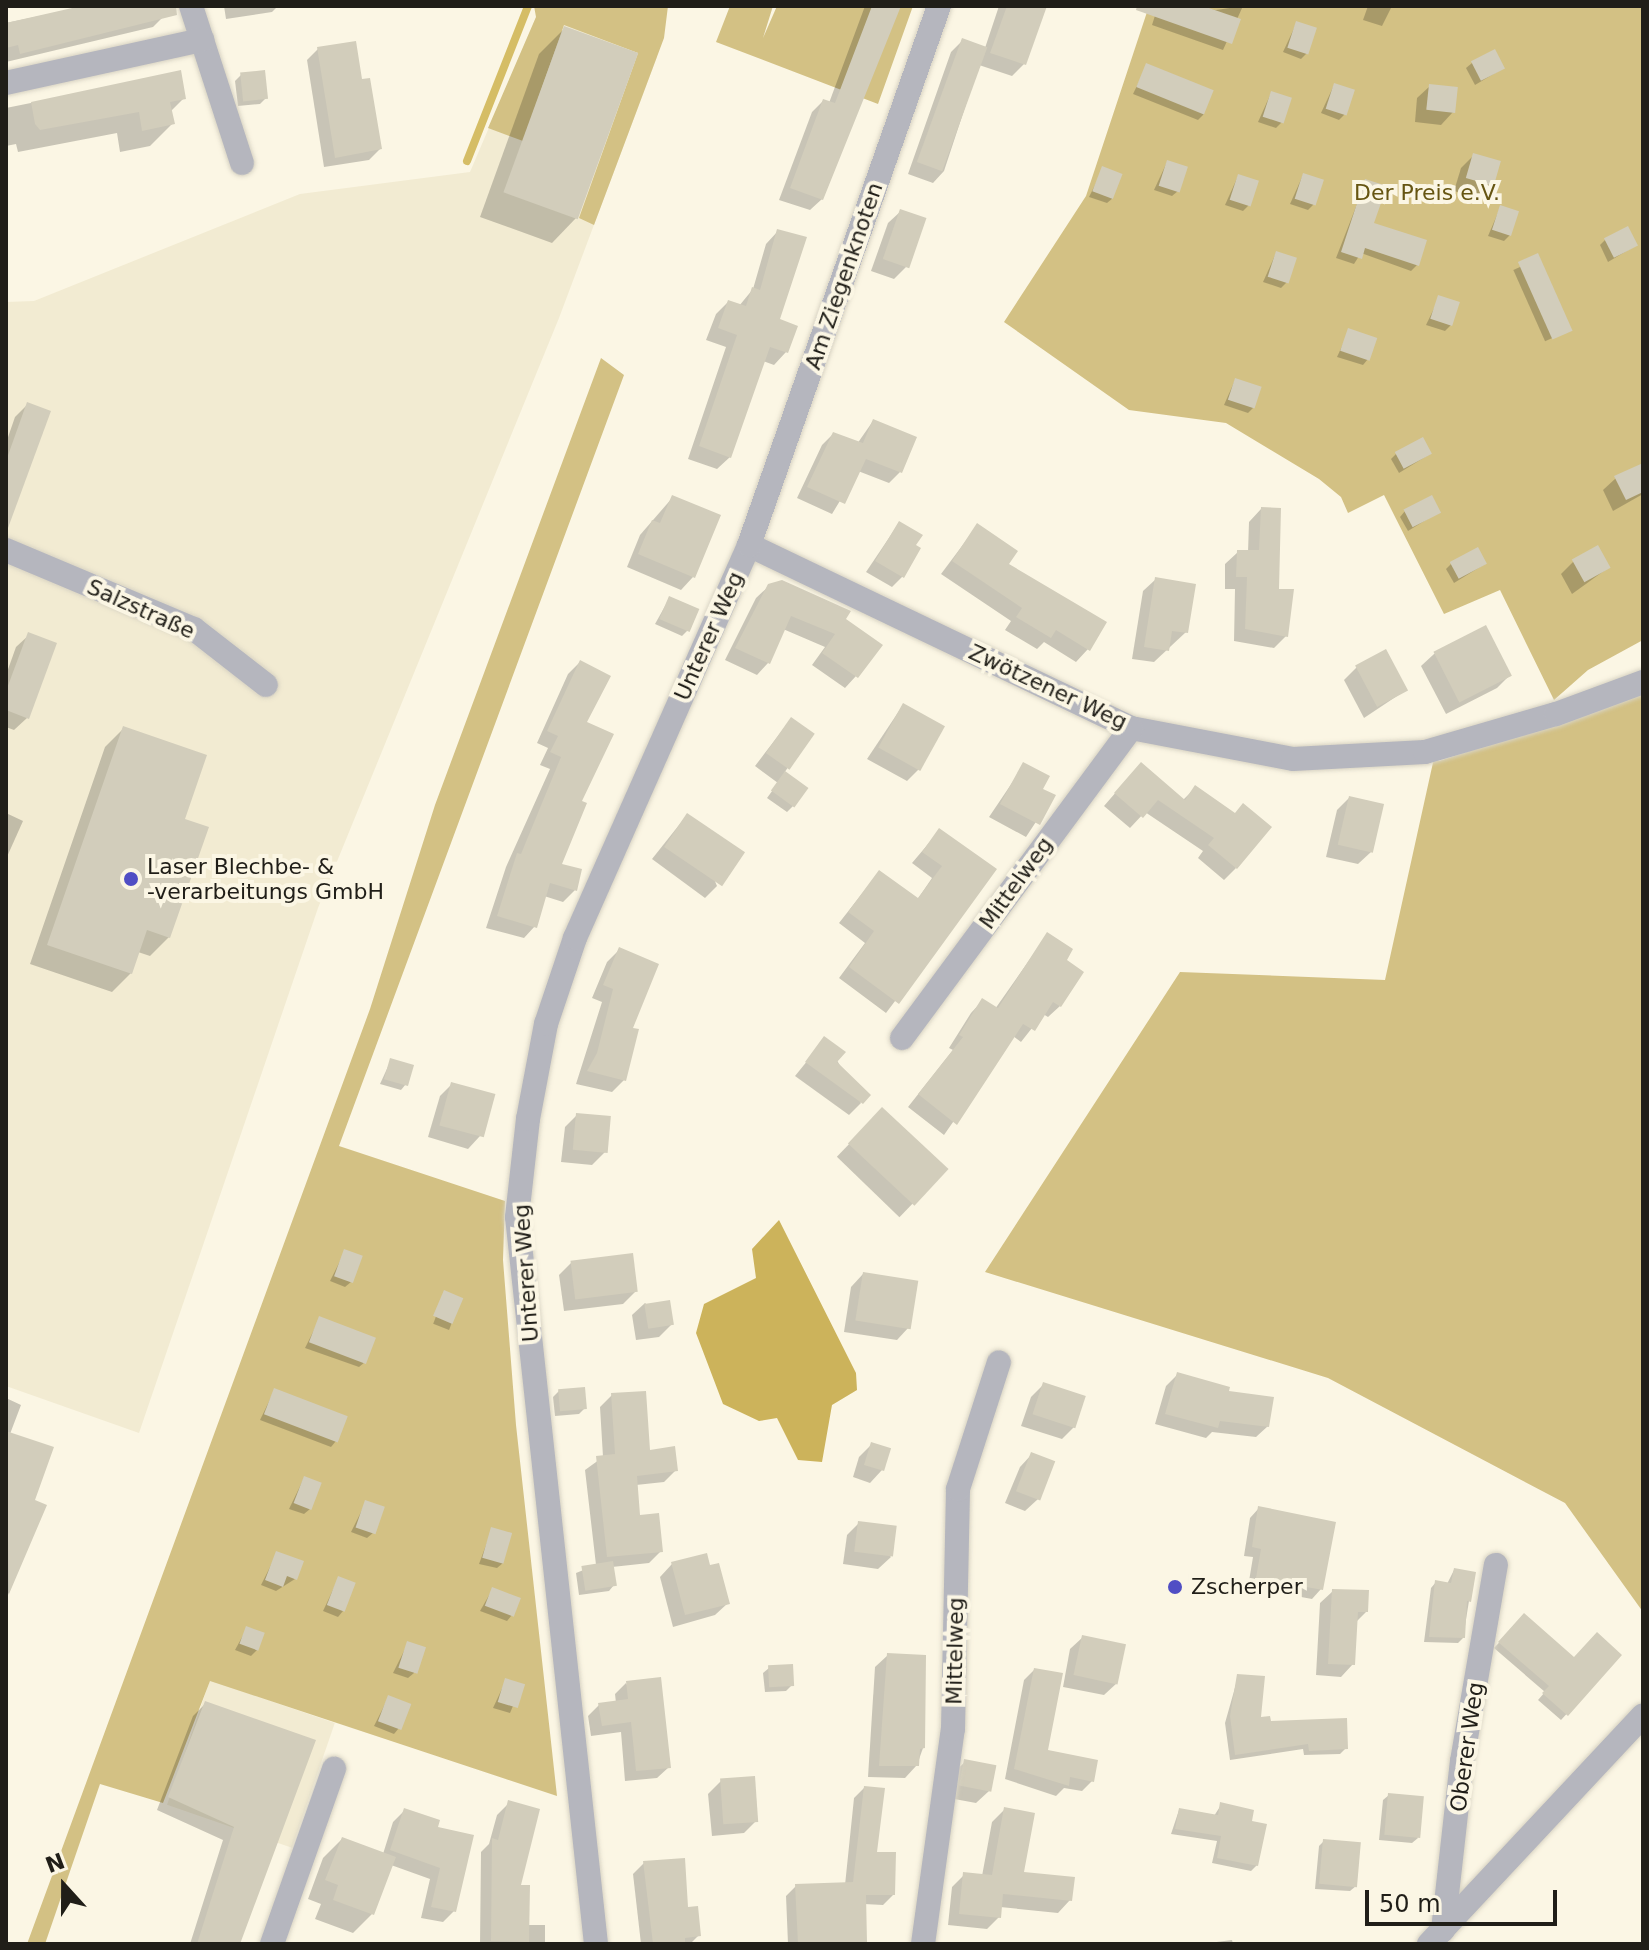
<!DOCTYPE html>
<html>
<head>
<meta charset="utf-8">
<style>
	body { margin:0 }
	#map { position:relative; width:1649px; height:1950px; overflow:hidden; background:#fbf6e4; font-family:"DejaVu Sans",sans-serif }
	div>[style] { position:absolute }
	.built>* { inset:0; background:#f2ebd2; transform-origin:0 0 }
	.green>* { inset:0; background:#d3c184 }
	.forest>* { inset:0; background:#ccb35b }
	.shadow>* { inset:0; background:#0003; transform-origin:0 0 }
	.stream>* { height:8px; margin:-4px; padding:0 4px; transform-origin:4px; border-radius:4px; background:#d5bd65 }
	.building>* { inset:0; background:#d2cdbb; transform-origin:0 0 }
	.roads { filter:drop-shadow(0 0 2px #d8d3c3) drop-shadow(0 0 2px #d8d3c3) }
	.minor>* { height:24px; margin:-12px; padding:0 12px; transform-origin:12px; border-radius:12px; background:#b5b6be }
	.dots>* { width:22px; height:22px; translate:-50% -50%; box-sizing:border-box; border:4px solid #fbf6e4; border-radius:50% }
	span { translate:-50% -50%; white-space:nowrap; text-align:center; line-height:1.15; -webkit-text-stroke:8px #fbf6e4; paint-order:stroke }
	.park-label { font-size:22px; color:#665512 }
	.street-label { font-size:22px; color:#201e18 }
	.poi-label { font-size:22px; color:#201e18 }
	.left { translate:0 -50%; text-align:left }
	.frame { position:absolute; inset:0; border:8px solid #201e18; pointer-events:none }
	.north { position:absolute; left:24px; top:1846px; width:80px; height:80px; -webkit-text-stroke:6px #fbf6e4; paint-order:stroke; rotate:339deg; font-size:22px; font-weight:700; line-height:32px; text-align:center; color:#201e18 }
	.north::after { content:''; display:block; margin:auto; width:28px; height:36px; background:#201e18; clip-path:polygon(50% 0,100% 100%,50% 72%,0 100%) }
	.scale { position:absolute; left:1365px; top:1890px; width:192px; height:36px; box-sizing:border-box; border:4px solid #201e18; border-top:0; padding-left:10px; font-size:24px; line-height:28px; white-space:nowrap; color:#201e18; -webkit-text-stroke:6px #fbf6e4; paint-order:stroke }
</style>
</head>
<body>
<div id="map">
	<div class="built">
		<i style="clip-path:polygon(537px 15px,657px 57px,559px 318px,318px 908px,139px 1433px,6px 1386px,6px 302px,34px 301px,300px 194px,470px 172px)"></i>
		<i style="left:210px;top:1680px;width:132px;height:132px;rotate:19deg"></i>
	</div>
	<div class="green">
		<i style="clip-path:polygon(534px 6px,668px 6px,664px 38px,594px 225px,579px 218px,638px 53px,564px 25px,523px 141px,488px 128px,536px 17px)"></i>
		<i style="clip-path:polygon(730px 6px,773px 6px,763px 38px,777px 6px,913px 6px,878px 104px,716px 42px)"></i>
		<i style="clip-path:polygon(1149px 6px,1643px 6px,1643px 640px,1588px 670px,1554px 700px,1500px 590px,1444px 614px,1384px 495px,1348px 513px,1341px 497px,1319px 479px,1226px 423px,1129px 410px,1004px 322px,1086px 196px)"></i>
		<i style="clip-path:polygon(601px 358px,624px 375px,339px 1146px,505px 1201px,503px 1260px,516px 1425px,557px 1796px,210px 1681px,163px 1803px,100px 1784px,45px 1944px,27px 1944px,370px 1009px,435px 805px)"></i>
		<i style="clip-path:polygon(1643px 694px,1643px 1612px,1565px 1503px,1328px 1378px,985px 1272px,1180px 972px,1385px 980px,1434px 758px,1439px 761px)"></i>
	</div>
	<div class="forest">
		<i style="clip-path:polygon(779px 1220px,856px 1373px,857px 1390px,832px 1405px,822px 1462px,798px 1460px,777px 1418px,759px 1421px,723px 1404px,696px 1333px,704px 1304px,756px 1278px,752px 1249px)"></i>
	</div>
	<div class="shadow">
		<i style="clip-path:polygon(88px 6px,161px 6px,163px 17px,153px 27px,6px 62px,6px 23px)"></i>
		<i style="clip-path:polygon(224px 6px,278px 6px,272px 12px,226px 19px)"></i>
		<i style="clip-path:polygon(865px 6px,897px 6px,822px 199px,810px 210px,779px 200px,812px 112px,823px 101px,829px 103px)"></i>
		<i style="clip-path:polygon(999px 6px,1044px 6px,1024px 64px,1012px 76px,979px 65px,944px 171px,933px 183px,908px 174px,951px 52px,963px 40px,985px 48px)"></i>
		<i style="clip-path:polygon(1158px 6px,1216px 10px,1243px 6px,1223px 50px,1152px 25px)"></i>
		<i style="clip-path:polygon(1368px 6px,1392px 6px,1382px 26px,1363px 20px)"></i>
		<i style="clip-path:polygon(1296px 24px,1307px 53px,1301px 59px,1283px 52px)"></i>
		<i style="clip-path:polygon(564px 29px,577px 217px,552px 243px,480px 217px,539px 54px)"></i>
		<i style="clip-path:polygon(318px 49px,360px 81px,380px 149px,369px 160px,324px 167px,307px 60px)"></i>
		<i style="clip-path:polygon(1472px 63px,1502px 69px,1475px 85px,1466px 68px)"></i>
		<i style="clip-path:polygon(1147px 65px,1204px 114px,1198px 120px,1133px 94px)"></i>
		<i style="clip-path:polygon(179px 73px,184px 98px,170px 112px,172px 124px,150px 146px,120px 152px,117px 133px,18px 152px,16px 144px,6px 146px,6px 108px)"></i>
		<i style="clip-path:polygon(241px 75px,266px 98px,260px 104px,238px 106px,235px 81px)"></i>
		<i style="clip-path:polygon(1334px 85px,1345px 114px,1339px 120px,1321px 113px)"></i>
		<i style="clip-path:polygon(1430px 86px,1453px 112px,1441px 125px,1415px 122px,1417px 98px)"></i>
		<i style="clip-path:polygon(1271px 93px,1282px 122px,1276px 128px,1258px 122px)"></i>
		<i style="clip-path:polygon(1474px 155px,1492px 186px,1479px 198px,1454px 191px,1461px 168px)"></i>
		<i style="clip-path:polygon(1167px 162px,1178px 191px,1172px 196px,1154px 190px)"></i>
		<i style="clip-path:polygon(1103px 169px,1113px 198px,1107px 203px,1089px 197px)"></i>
		<i style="clip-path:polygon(1303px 175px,1314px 204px,1308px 210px,1290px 204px)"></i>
		<i style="clip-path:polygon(1238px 176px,1249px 205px,1243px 211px,1225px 205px)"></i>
		<i style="clip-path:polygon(1366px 181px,1372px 224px,1417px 265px,1411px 271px,1361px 253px,1354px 264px,1336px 258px)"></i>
		<i style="clip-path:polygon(1500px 208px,1510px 235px,1504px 241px,1488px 236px)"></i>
		<i style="clip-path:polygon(901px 211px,906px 267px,894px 279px,871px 271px,888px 223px)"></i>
		<i style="clip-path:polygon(778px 231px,777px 320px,786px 352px,774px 365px,763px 361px,730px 457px,717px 469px,688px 459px,726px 347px,706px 340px,716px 314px,728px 302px,739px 306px,753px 289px,766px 244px)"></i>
		<i style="clip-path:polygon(1605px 240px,1635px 246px,1608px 262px,1600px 245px)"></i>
		<i style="clip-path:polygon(1276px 253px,1287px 282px,1281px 288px,1263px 282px)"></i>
		<i style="left:1538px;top:259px;width:78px;height:27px;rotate:66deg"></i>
		<i style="clip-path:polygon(1439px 298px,1451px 325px,1445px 331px,1426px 325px)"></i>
		<i style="clip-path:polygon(1349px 331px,1368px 359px,1363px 365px,1337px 357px)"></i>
		<i style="clip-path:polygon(1235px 380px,1254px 407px,1248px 413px,1224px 405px)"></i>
		<i style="clip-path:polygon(28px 404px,10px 515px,6px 520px,6px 443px,15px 417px)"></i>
		<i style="clip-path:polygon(873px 421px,900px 472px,889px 483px,858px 471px,832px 514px,797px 498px,822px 445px,833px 434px,857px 444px)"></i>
		<i style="clip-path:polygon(1396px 454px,1430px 454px,1399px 473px,1391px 459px)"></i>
		<i style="clip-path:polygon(1643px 473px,1643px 494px,1613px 511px,1603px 490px,1616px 478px)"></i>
		<i style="clip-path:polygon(673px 497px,693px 577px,681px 590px,627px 567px,640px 535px)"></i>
		<i style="clip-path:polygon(1261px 509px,1286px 636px,1274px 648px,1234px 641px,1235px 589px,1225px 589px,1225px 564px,1238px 552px,1248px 552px,1249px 522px)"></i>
		<i style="clip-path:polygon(1405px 511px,1439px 512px,1408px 531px,1400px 517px)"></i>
		<i style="clip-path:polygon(899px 523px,903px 576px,892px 587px,866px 572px)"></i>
		<i style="clip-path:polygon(977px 526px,1006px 564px,1088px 649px,1076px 662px,1044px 642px,1037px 649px,1005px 630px,1011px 621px,941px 574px)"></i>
		<i style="clip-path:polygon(1574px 561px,1608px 568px,1572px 594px,1561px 574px)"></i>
		<i style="clip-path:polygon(1452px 563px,1485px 564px,1454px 583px,1446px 569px)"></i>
		<i style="clip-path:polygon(1156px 579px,1186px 632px,1154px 662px,1132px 659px,1143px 591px)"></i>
		<i style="clip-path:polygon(769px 586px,844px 619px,856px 676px,845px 688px,812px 665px,825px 647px,783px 629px,768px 663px,757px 675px,725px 660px,756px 598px)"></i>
		<i style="clip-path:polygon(669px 599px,688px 630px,682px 636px,655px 624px)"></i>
		<i style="clip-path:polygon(1485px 628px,1510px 675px,1497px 688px,1446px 714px,1421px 666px,1434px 654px)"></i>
		<i style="clip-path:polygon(29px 635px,27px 718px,14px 730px,6px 727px,6px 675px,16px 647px)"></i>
		<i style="clip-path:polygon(580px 662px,584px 723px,580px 802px,559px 865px,575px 890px,563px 902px,544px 896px,535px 926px,524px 938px,486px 928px,506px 867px,550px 769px,540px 765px,548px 748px,537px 743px,568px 674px)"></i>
		<i style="clip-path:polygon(1357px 667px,1406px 690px,1364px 718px,1344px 680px)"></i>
		<i style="clip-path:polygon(903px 705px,919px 769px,907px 781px,867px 759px)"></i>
		<i style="clip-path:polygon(791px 719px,812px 734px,784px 773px,793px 806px,787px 812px,767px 798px,778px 783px,755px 766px)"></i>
		<i style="clip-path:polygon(124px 728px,169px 937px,150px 956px,138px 952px,131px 973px,112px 992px,30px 964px,105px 747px)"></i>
		<i style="clip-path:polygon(1024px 765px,1041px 789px,1053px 796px,1026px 837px,989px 817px)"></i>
		<i style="clip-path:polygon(1130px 776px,1183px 800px,1195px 788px,1236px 868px,1224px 880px,1198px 858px,1203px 851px,1145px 812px,1130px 828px,1104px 806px)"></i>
		<i style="clip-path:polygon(1349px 798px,1371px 852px,1358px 864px,1326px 857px,1337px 810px)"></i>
		<i style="clip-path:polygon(6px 813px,23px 821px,6px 859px)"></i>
		<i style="clip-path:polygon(687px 815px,717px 886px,705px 898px,652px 859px)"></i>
		<i style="clip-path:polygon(940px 830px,994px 870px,886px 1013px,839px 978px,865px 943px,839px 923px,879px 872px,917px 900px,932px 878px,912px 863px)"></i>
		<i style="clip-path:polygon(1047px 935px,1064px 961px,1060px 1006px,1048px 1017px,1043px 1014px,1021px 1042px,1013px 1036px,944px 1135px,908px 1107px,953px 1050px,949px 1048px,971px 1013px,982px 1001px,995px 1009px)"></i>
		<i style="clip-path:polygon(619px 950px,630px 1029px,624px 1080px,612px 1092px,576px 1084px,602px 1002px,592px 998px,607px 962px)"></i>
		<i style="clip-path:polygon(825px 1039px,861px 1103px,849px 1115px,795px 1076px)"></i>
		<i style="clip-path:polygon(391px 1060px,406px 1084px,401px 1090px,380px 1084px)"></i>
		<i style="clip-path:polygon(452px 1084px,480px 1136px,468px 1149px,428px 1137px,440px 1096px)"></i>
		<i style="left:882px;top:1110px;width:87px;height:65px;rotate:44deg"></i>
		<i style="clip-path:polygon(577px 1115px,605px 1152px,592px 1165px,561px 1162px,565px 1127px)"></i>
		<i style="clip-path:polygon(345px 1251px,351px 1282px,345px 1287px,330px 1281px)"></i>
		<i style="clip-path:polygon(572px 1262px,636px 1291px,623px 1304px,564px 1311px,559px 1275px)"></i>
		<i style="clip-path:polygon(863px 1274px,909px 1327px,897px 1340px,844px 1332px,851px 1287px)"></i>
		<i style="left:445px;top:1293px;width:17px;height:33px;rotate:21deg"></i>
		<i style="clip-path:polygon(645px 1303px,671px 1325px,659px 1337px,636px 1340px,632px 1315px)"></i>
		<i style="clip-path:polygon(320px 1318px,365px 1362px,359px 1367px,305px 1348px)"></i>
		<i style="clip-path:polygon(1177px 1375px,1226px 1393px,1268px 1426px,1256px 1437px,1212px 1432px,1206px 1438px,1155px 1424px,1166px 1386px)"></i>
		<i style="clip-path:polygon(1043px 1385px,1074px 1427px,1062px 1439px,1021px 1426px,1031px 1397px)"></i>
		<i style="clip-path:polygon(274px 1391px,336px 1441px,331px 1447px,260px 1420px)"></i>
		<i style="clip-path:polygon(559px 1391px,585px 1408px,579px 1414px,555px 1416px,553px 1397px)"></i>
		<i style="clip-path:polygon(612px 1395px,648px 1452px,676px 1470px,664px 1482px,636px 1485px,638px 1517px,661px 1551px,649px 1563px,612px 1567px,614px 1585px,609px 1591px,579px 1595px,576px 1573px,596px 1565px,585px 1470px,603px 1457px,600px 1407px)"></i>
		<i style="clip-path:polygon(6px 1398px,21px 1405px,10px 1434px,33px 1502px,44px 1506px,6px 1600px)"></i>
		<i style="clip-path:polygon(872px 1444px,882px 1470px,870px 1483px,853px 1477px,859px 1457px)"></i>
		<i style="clip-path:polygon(1032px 1454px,1038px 1499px,1025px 1511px,1005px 1503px,1020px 1467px)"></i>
		<i style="clip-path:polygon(304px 1478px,310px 1509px,304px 1514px,289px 1509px)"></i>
		<i style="clip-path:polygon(366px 1502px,373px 1533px,367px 1538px,351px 1532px)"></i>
		<i style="clip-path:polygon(1259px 1508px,1321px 1589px,1312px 1599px,1248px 1587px,1253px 1557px,1244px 1556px,1250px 1518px)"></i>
		<i style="clip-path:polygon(859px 1523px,891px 1557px,878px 1569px,843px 1564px,847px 1535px)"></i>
		<i style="clip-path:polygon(492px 1529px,503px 1563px,497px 1568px,479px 1564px)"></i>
		<i style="clip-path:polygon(277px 1553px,295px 1579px,276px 1591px,261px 1585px)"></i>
		<i style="clip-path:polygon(672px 1564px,728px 1603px,715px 1615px,673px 1627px,660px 1577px)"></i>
		<i style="clip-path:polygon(1454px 1570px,1469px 1601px,1463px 1638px,1458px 1643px,1424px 1642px,1431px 1588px,1436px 1582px,1447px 1584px)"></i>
		<i style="clip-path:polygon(338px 1579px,343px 1611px,338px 1617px,323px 1611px)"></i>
		<i style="clip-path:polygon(492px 1590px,512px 1615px,507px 1621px,480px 1611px)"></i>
		<i style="clip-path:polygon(1333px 1591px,1366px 1612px,1356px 1622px,1353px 1664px,1341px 1677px,1316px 1675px,1320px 1603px)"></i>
		<i style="clip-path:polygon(1524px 1616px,1574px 1660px,1620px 1656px,1561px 1720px,1538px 1700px,1545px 1692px,1494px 1648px)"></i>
		<i style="clip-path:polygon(247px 1628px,257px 1650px,251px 1656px,235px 1650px)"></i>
		<i style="clip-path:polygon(1083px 1637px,1117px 1683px,1104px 1695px,1063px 1687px,1070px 1649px)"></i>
		<i style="clip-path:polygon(408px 1643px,414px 1673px,408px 1678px,393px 1673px)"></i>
		<i style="clip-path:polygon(888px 1655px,923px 1748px,917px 1765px,905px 1778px,868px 1777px,875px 1667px)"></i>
		<i style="clip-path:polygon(769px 1668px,792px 1685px,786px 1691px,765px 1692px,763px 1673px)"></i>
		<i style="clip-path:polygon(1034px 1670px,1045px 1752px,1092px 1781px,1082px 1791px,1064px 1788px,1056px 1796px,1005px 1779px,1024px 1680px)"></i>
		<i style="clip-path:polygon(1238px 1677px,1259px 1720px,1346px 1748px,1340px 1754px,1304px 1755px,1303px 1749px,1230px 1760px,1225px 1723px)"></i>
		<i style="clip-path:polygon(506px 1680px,522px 1685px,510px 1713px,493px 1708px)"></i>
		<i style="clip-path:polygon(626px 1683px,669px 1767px,657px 1778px,625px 1781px,621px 1732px,591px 1736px,588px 1716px,599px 1705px,616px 1703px,615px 1694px)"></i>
		<i style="clip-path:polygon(388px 1698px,399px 1728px,394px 1734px,374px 1726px)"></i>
		<i style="clip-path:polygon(206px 1703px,313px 1742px,238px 1944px,190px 1944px,223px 1840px,157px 1810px,193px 1716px)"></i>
		<i style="clip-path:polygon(965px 1762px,989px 1791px,976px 1803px,949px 1798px,952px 1774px)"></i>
		<i style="clip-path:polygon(721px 1781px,756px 1821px,744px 1833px,712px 1836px,708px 1794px)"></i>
		<i style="clip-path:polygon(864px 1788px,875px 1854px,893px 1895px,883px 1905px,864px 1904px,863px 1944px,788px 1944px,786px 1896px,796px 1886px,845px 1885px,854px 1798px)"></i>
		<i style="clip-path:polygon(1389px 1795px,1418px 1838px,1412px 1843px,1379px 1840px,1383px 1800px)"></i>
		<i style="clip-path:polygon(509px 1803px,527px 1925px,545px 1925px,545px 1944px,480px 1944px,481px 1852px,489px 1844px,497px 1815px)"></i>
		<i style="clip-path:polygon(1221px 1805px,1249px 1823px,1257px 1865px,1251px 1871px,1212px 1863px,1217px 1841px,1171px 1834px,1179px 1810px,1214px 1816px)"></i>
		<i style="clip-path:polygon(1005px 1809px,1021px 1874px,1070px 1900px,1058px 1913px,1000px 1907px,999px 1917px,987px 1929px,948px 1925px,952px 1887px,964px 1875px,982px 1876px,992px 1822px)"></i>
		<i style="clip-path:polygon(405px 1810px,435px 1829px,454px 1911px,443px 1922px,421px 1918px,430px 1879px,391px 1865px,372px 1914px,353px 1933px,315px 1919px,321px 1904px,308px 1899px,323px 1858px,342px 1839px,383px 1854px,393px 1822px)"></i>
		<i style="clip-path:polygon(1324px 1841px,1356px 1886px,1350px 1891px,1315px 1889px,1319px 1846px)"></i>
		<i style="clip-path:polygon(644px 1863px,686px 1910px,699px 1935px,690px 1944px,641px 1944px,633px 1874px)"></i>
		<i style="clip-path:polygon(1232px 1940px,1233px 1944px,1201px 1944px)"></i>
	</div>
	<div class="stream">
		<i style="left:467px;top:161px;width:167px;rotate:-68.5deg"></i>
	</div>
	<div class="building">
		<i style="clip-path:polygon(81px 6px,176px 6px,177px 15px,20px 54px,18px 45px,6px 48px,6px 23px)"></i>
		<i style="clip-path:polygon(872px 6px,901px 6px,823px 200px,790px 188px,823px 99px,835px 103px)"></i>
		<i style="clip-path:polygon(1007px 6px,1047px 6px,1026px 65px,990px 53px)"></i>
		<i style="clip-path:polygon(1137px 6px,1203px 6px,1241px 19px,1232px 44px,1136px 10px)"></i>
		<i style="left:1296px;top:21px;width:22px;height:28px;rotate:18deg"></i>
		<i style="left:564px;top:26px;width:79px;height:177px;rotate:20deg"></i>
		<i style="left:962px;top:38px;width:27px;height:132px;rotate:20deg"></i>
		<i style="clip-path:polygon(356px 41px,362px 79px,370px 78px,382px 149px,335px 158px,317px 47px)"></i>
		<i style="left:1495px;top:49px;width:22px;height:27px;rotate:63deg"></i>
		<i style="left:1146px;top:63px;width:73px;height:26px;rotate:22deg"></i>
		<i style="clip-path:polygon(181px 70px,186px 99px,170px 102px,175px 124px,142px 131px,139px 112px,40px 130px,35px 124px,31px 102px)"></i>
		<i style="left:265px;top:70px;width:29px;height:25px;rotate:84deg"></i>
		<i style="left:1334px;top:83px;width:22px;height:27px;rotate:18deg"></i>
		<i style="left:1429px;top:84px;width:29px;height:26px;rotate:6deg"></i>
		<i style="left:1271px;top:91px;width:22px;height:27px;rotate:18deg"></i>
		<i style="left:1473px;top:153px;width:29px;height:26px;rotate:16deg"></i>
		<i style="left:1167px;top:160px;width:22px;height:27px;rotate:18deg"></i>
		<i style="left:1102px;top:166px;width:22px;height:27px;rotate:21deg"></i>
		<i style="left:1303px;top:173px;width:22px;height:27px;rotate:18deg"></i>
		<i style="left:1238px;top:174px;width:22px;height:27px;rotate:18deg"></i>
		<i style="clip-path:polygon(1365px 179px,1387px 186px,1374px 223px,1427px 240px,1419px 266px,1365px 248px,1362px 259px,1341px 252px)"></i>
		<i style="left:1500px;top:205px;width:20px;height:26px;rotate:18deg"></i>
		<i style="left:900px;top:209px;width:28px;height:53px;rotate:19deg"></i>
		<i style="left:1628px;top:226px;width:22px;height:27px;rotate:63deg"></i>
		<i style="clip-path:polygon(777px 229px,807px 237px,780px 319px,798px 326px,788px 353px,770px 347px,731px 458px,699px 446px,737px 335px,718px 328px,728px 300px,746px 306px,752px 287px,760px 290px)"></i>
		<i style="left:1276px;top:251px;width:22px;height:27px;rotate:18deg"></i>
		<i style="left:1538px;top:253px;width:85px;height:22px;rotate:66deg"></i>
		<i style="left:1438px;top:295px;width:23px;height:25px;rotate:18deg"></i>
		<i style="left:1348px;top:328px;width:31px;height:24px;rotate:19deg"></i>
		<i style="left:1235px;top:378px;width:28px;height:23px;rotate:18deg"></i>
		<i style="clip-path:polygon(27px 402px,51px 411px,8px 528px,6px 461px)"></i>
		<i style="clip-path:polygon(873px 419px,917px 437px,902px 473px,866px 459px,845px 504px,807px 487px,833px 432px,863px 443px)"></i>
		<i style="left:1423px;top:437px;width:19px;height:32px;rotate:62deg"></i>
		<i style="clip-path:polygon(1643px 463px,1643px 492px,1626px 500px,1614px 476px)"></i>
		<i style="clip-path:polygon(672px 495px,721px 515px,695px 578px,638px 554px,652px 520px,660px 523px)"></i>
		<i style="left:1432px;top:495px;width:20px;height:32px;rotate:63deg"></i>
		<i style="clip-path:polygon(1261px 507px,1281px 508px,1279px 589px,1294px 589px,1288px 637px,1245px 629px,1247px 577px,1236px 577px,1237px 550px,1259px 550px)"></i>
		<i style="clip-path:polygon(899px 521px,923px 535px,916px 545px,921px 548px,904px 578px,875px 561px)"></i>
		<i style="clip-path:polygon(977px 523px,1018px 551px,1009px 564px,1107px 622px,1090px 651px,1056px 630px,1051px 638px,1016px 617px,1022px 608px,952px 561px)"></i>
		<i style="left:1598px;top:545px;width:26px;height:30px;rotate:61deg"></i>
		<i style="left:1478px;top:547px;width:19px;height:32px;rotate:62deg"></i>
		<i style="clip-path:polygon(1155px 577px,1196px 584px,1188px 633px,1172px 631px,1169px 651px,1144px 647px)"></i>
		<i style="clip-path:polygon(782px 580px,851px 611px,846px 619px,883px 645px,858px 678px,822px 653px,835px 634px,791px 616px,770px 664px,735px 648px,768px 584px)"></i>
		<i style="left:669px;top:596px;width:33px;height:25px;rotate:23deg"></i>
		<i style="left:1486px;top:625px;width:57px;height:59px;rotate:63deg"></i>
		<i style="clip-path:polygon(28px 632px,57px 643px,29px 719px,6px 710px,6px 691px)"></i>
		<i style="left:1386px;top:649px;width:47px;height:35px;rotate:62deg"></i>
		<i style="clip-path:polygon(580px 660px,611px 676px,587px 722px,614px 734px,582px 801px,587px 803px,562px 864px,582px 869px,577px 891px,550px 883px,537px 928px,497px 916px,517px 853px,521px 854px,561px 757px,550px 752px,558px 736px,547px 731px)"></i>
		<i style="left:903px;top:703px;width:48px;height:51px;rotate:29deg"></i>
		<i style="left:791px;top:717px;width:29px;height:44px;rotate:35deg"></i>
		<i style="clip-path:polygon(123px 726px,207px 755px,185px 819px,209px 827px,170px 938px,147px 930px,132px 974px,47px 945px)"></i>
		<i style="clip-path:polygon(1023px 762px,1050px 776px,1043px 789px,1056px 795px,1040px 825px,1000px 804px)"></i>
		<i style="clip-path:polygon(1141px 762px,1185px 800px,1195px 785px,1235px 813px,1243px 803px,1272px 827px,1237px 869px,1208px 845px,1214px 838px,1158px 800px,1143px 818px,1114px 793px)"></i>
		<i style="left:785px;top:771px;width:29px;height:24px;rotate:36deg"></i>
		<i style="left:1349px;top:796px;width:36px;height:50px;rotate:13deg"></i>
		<i style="left:687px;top:813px;width:70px;height:41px;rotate:34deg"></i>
		<i style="clip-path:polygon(939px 828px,997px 869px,899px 1004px,849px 967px,874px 931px,848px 912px,879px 870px,918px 898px,942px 866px,922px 852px)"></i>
		<i style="clip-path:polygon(1047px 932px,1073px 949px,1067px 960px,1084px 972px,1061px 1007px,1053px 1002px,1035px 1031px,1023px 1024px,957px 1125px,918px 1094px,963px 1037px,959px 1035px,982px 998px,998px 1008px)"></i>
		<i style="clip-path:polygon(619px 947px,659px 964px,633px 1028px,639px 1029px,626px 1081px,587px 1071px,597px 1053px,613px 989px,603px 985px)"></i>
		<i style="clip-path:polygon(824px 1036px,846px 1052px,837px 1062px,871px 1095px,863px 1104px,805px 1062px)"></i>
		<i style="left:390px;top:1058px;width:25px;height:22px;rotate:16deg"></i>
		<i style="left:451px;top:1082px;width:46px;height:45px;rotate:15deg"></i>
		<i style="left:882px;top:1107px;width:91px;height:50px;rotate:43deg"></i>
		<i style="left:576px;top:1113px;width:35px;height:37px;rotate:5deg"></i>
		<i style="left:344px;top:1249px;width:20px;height:29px;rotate:20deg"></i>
		<i style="left:633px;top:1253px;width:39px;height:63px;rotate:83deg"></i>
		<i style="left:863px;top:1272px;width:56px;height:49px;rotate:9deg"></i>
		<i style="left:444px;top:1290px;width:21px;height:28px;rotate:23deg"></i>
		<i style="left:670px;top:1300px;width:25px;height:26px;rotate:81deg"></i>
		<i style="left:319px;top:1316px;width:61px;height:28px;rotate:21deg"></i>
		<i style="clip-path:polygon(1177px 1372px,1230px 1387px,1229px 1391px,1274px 1397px,1269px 1427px,1220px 1421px,1218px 1428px,1165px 1414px)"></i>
		<i style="left:1043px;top:1382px;width:45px;height:34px;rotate:18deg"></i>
		<i style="left:585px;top:1387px;width:22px;height:27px;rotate:85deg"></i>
		<i style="left:274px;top:1388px;width:79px;height:28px;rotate:21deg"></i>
		<i style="clip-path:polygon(646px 1391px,650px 1450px,675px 1446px,678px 1471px,637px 1476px,640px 1515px,659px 1513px,663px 1552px,607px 1557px,596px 1456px,615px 1454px,611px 1393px)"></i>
		<i style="clip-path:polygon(6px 1431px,54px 1447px,35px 1500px,47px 1505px,9px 1594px)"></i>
		<i style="left:871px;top:1442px;width:21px;height:24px;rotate:17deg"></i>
		<i style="left:1031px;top:1452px;width:26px;height:42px;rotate:21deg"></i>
		<i style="left:304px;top:1476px;width:19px;height:29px;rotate:21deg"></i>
		<i style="left:365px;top:1500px;width:21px;height:29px;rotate:19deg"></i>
		<i style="clip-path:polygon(1258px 1506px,1336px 1522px,1323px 1590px,1256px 1578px,1261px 1549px,1252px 1547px)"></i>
		<i style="left:858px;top:1521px;width:39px;height:31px;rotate:7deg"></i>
		<i style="left:491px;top:1527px;width:22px;height:32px;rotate:16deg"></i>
		<i style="clip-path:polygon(276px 1551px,304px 1561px,297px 1580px,287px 1576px,283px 1587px,265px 1580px)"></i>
		<i style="clip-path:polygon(707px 1553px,710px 1565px,719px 1563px,730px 1604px,685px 1615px,671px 1562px)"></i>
		<i style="left:613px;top:1561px;width:25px;height:32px;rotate:81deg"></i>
		<i style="clip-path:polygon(1454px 1568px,1476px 1572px,1471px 1602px,1467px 1601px,1465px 1638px,1429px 1637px,1435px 1580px,1451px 1583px)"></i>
		<i style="left:338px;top:1576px;width:19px;height:31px;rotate:21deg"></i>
		<i style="left:492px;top:1587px;width:31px;height:20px;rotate:21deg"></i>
		<i style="clip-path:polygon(1332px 1589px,1369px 1590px,1368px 1612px,1358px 1612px,1355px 1665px,1328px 1664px)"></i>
		<i style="clip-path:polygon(1524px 1613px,1574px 1657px,1597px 1632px,1622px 1655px,1568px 1716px,1542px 1693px,1549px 1686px,1498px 1642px)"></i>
		<i style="left:246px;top:1626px;width:20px;height:19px;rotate:20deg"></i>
		<i style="left:1082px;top:1635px;width:45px;height:41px;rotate:12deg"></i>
		<i style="left:407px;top:1641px;width:20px;height:28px;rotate:18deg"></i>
		<i style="clip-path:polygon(887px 1653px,926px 1655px,925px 1748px,920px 1749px,919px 1766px,879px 1766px)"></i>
		<i style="left:793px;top:1664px;width:22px;height:25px;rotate:87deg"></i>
		<i style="clip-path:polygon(1034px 1668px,1063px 1673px,1048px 1750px,1098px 1760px,1094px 1782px,1070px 1777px,1069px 1786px,1014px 1769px)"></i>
		<i style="clip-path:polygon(1237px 1674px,1265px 1676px,1261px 1717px,1270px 1716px,1271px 1721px,1347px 1718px,1348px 1749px,1309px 1751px,1308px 1744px,1235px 1755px,1230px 1716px)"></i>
		<i style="clip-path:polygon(661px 1677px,671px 1768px,636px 1771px,631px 1722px,602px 1726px,598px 1703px,628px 1699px,626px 1681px)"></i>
		<i style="left:505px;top:1678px;width:21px;height:25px;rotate:17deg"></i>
		<i style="left:388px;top:1695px;width:25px;height:28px;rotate:21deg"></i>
		<i style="clip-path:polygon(205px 1701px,316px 1740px,240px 1944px,197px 1944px,234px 1827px,168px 1797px)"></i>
		<i style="left:964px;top:1759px;width:33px;height:27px;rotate:11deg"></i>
		<i style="left:755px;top:1776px;width:46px;height:35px;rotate:86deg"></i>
		<i style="clip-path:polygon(864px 1786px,885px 1788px,877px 1852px,896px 1852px,895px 1895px,866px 1895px,867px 1942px,798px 1944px,795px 1884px,853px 1882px)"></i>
		<i style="left:1388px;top:1793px;width:36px;height:42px;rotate:5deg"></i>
		<i style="clip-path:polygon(508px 1800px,540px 1809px,521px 1885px,530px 1885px,529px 1942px,491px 1941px,492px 1838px,498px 1840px)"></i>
		<i style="clip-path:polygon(1220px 1802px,1254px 1810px,1252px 1821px,1267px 1824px,1258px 1866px,1217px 1858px,1221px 1836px,1175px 1829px,1179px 1808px,1218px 1815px)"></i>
		<i style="clip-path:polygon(1004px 1807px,1035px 1813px,1024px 1872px,1075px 1877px,1072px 1901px,1003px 1894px,1001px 1918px,959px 1914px,963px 1872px,992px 1875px)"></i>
		<i style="clip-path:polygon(404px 1808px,440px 1820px,438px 1827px,474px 1835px,456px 1912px,431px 1907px,440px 1868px,390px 1850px)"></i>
		<i style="clip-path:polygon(342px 1837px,396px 1857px,374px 1915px,333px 1900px,338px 1885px,325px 1880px)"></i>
		<i style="left:1323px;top:1839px;width:38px;height:45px;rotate:5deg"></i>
		<i style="clip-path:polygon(685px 1858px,688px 1907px,698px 1906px,701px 1936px,685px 1938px,685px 1944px,653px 1944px,643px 1861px)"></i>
	</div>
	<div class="roads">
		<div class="minor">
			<i style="left:191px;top:6px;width:165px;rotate:72deg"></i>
			<i style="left:6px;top:83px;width:201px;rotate:-12.4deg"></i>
			<i style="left:749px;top:545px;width:424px;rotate:25.6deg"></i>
			<i style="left:1131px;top:728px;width:165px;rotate:10.8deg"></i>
			<i style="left:1293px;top:759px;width:132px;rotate:-3deg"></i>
			<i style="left:1425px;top:752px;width:136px;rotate:-16.2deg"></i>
			<i style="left:1556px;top:714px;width:93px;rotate:-20.2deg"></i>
			<i style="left:6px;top:550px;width:204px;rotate:22.8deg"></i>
			<i style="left:194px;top:629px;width:91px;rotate:37.9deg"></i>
			<i style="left:902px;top:1038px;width:385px;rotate:-53.5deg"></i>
			<i style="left:1443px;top:1930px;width:170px;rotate:-83.6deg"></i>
			<i style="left:1462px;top:1761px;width:199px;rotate:-80.2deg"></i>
			<i style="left:272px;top:1944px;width:186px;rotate:-70.5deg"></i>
			<i style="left:596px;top:1944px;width:731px;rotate:-96.2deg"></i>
			<i style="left:517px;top:1217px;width:99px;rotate:-83.6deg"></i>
			<i style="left:528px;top:1119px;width:97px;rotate:-79.3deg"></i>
			<i style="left:546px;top:1024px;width:91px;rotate:-71.4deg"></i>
			<i style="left:575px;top:938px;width:430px;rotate:-66.1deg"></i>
			<i style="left:749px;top:545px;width:572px;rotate:-70.58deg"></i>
			<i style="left:923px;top:1944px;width:217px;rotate:-82.1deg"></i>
			<i style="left:953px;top:1729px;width:240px;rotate:-88.8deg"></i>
			<i style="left:958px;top:1489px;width:133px;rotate:-72.1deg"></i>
			<i style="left:1429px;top:1944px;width:313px;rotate:-46.9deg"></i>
		</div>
	</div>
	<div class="dots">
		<i style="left:131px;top:879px;background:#504ec4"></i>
		<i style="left:1175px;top:1587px;background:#504ec4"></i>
	</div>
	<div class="park-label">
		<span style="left:1427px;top:193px">Der Preis e.V.</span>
	</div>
	<div class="street-label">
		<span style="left:844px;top:276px;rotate:-71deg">Am Ziegenknoten</span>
		<span style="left:141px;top:609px;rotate:24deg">Salzstraße</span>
		<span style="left:709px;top:636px;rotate:-66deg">Unterer Weg</span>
		<span style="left:1048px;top:687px;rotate:25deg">Zwötzener Weg</span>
		<span style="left:1016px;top:883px;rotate:-54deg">Mittelweg</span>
		<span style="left:526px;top:1273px;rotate:-94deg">Unterer Weg</span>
		<span style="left:955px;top:1651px;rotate:-89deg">Mittelweg</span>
		<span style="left:1467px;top:1747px;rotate:-82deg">Oberer Weg</span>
	</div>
	<div class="poi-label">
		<span class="left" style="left:147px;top:879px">Laser Blechbe- &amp;<br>-verarbeitungs GmbH</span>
		<span class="left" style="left:1191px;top:1587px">Zscherper</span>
	</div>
	<div class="frame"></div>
	<div class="north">N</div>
	<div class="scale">50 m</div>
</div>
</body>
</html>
